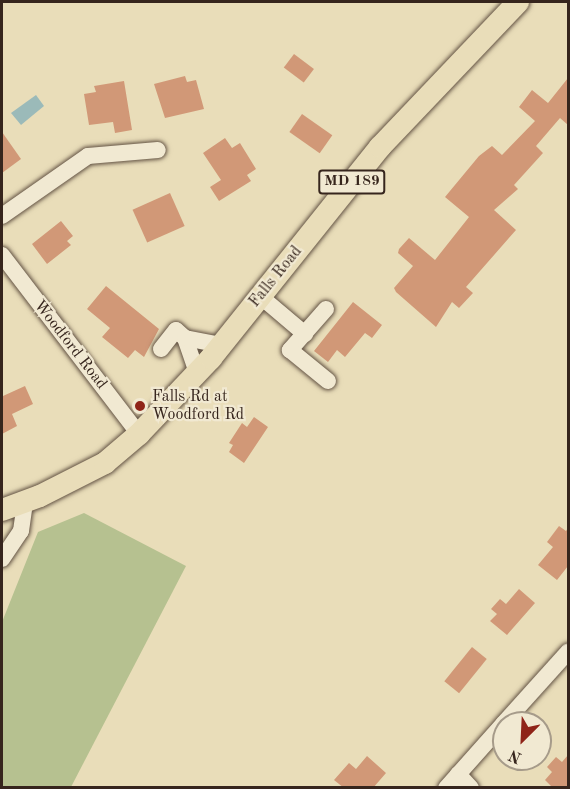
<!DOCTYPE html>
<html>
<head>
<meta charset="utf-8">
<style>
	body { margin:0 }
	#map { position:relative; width:570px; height:789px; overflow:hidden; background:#e9ddb9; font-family:"Old Standard TT",serif }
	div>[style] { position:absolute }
	.green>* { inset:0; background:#b6c190 }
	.water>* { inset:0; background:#9bbab9 }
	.building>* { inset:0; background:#d19877; transform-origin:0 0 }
	.roads { filter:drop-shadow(0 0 2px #635344) drop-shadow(0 0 2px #635344) }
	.minor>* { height:16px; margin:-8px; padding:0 8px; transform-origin:8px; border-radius:8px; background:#f1e9d2 }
	.major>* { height:22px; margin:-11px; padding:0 11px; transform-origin:11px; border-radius:11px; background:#e9ddb9 }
	.dots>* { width:16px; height:16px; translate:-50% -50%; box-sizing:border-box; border:3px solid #f1e9d2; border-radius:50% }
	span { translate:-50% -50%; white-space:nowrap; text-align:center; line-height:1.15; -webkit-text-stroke:4.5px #f1e9d2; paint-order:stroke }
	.shield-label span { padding:2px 4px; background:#f1e9d2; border:2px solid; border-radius:4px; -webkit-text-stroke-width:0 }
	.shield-label { font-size:15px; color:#36251d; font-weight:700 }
	.street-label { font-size:16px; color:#36251d }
	.poi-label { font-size:16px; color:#36251d }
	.left { translate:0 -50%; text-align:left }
	.frame { position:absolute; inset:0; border:3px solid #36251d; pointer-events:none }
	.north { position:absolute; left:492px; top:711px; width:60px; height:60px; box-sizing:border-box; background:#f1e9d2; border:2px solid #a69b8a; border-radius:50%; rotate:204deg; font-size:16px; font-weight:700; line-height:24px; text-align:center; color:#36251d }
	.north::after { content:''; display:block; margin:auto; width:21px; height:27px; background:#8f2418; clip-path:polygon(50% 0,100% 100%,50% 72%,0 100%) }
</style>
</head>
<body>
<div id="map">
	<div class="green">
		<i style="clip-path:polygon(84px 513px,186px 566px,71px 787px,2px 787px,2px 622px,38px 532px)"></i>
	</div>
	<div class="water">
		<i style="clip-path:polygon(36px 95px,44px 106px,21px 125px,11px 113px)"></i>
	</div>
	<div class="building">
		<i style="left:294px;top:54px;width:25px;height:17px;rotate:37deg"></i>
		<i style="clip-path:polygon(185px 76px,187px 82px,196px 80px,204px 109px,165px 118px,154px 84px)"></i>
		<i style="clip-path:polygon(568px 78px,568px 125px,560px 118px,536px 146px,543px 153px,514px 185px,518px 189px,494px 210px,516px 230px,466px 287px,473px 293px,459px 308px,452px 302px,436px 327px,396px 292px,394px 288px,413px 266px,398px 253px,399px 249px,409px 238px,435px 260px,469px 217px,445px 197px,479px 156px,492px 146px,502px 155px,535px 121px,519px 107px,532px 90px,548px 103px)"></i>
		<i style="clip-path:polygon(124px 81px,132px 130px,115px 133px,113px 122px,89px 125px,84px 94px,96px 92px,94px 86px)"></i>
		<i style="left:302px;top:114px;width:37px;height:22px;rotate:35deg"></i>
		<i style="clip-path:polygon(2px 132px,21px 159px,2px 173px)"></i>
		<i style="clip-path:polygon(225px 138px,232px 148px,240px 143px,256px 169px,247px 175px,251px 181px,219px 201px,210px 187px,221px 180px,203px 153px)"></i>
		<i style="left:170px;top:193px;width:36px;height:41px;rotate:66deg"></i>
		<i style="clip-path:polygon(61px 221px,73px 236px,67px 241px,71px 245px,47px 264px,32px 244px)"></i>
		<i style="clip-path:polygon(106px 286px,159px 329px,144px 357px,135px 350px,128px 358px,102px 337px,110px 328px,87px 309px)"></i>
		<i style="clip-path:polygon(353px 302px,382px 325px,372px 338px,365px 333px,345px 357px,337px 350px,328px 362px,314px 351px)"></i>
		<i style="clip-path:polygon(25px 386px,33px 404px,12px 414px,17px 426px,2px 434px,2px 391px,3px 396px)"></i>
		<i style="clip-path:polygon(254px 417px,268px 427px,244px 463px,229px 452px,233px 445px,229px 443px,242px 423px,247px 427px)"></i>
		<i style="clip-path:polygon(559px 526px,566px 531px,568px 528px,568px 566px,557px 580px,538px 565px,553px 547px,547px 542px)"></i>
		<i style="clip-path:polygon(519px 589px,535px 603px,507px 635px,490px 621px,497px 614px,491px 609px,500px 599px,506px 604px)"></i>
		<i style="left:472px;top:647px;width:19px;height:44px;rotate:39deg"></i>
		<i style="clip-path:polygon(568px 755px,568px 788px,553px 788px,545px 780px,552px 772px,547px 767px,556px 757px,562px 762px)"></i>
		<i style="clip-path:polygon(367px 756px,386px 773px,373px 788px,344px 788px,334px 780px,349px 763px,356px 769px)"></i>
	</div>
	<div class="roads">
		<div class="minor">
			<i style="left:2px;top:216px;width:105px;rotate:-34.9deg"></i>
			<i style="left:88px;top:156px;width:70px;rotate:-4.9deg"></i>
			<i style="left:2px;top:255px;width:225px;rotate:52.6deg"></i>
			<i style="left:260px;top:296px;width:59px;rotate:40.2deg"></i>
			<i style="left:326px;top:309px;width:55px;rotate:131.3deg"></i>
			<i style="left:290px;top:350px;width:49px;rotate:39.2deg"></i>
			<i style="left:185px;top:338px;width:37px;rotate:71deg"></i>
			<i style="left:161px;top:349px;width:24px;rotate:-52deg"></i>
			<i style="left:176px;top:330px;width:12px;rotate:42deg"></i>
			<i style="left:185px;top:338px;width:37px;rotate:11deg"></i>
			<i style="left:2px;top:559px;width:34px;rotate:-56deg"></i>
			<i style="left:21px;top:531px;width:29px;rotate:-82deg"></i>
			<i style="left:504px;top:723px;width:96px;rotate:-48deg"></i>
			<i style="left:458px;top:774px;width:19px;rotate:47deg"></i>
			<i style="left:446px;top:788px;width:87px;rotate:-48.3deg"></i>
		</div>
		<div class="major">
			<i style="left:2px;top:510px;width:40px;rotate:-20.2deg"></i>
			<i style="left:40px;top:496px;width:73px;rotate:-26.9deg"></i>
			<i style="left:105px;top:463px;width:45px;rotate:-40.5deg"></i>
			<i style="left:139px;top:434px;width:105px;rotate:-46.5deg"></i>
			<i style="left:211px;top:358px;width:270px;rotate:-51.3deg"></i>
			<i style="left:380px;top:147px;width:200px;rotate:-46.4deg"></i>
		</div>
	</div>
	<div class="dots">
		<i style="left:140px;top:406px;background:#8f2418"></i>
	</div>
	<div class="shield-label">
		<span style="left:352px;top:182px">MD 189</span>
	</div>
	<div class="street-label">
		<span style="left:276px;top:277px;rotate:-51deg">Falls Road</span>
		<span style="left:70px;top:345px;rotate:52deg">Woodford Road</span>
	</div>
	<div class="poi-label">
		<span class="left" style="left:152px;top:406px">Falls Rd at<br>Woodford Rd</span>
	</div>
	<div class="frame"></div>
	<div class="north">N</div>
</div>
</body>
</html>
